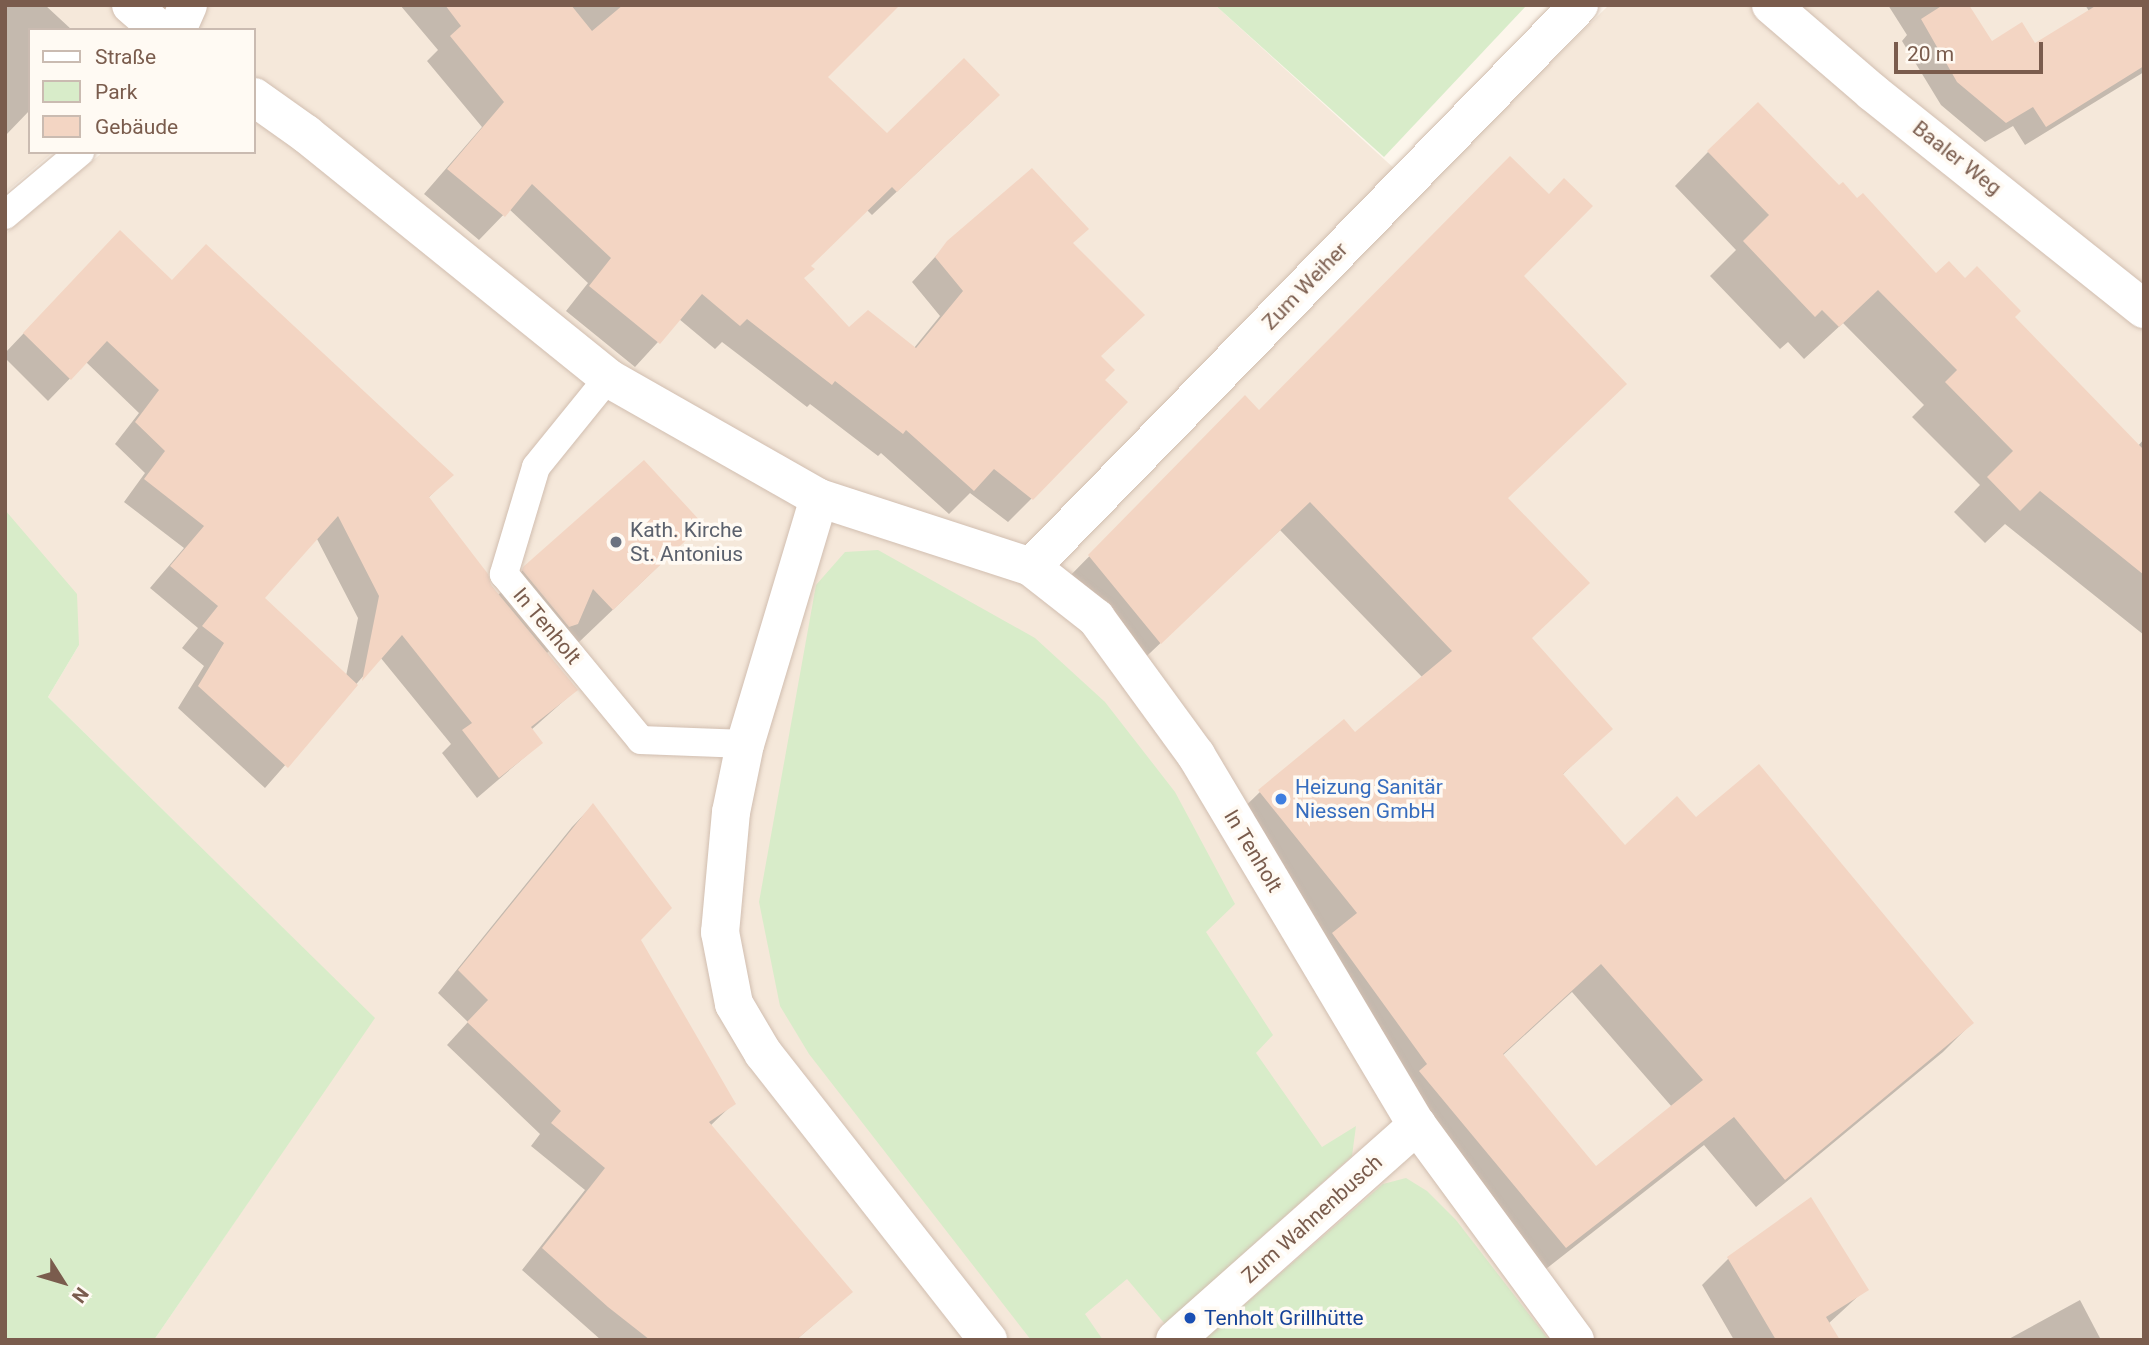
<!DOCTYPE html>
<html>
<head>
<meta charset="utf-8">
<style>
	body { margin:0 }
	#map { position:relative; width:2149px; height:1345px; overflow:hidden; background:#fdf6ec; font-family:Roboto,sans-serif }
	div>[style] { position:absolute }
	.residential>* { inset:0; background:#f5e8da }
	.green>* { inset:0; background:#d8ecc9 }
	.shadow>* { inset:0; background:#0003 }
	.building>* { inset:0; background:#f3d5c3 }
	.roads { filter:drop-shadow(0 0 2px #d1beb0) drop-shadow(0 0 2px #d1beb0) }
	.lane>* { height:28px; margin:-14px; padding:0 14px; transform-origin:14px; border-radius:14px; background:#fff }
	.street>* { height:38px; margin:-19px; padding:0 19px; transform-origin:19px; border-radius:19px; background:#fff }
	.dots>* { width:19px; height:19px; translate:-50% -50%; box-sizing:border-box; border:4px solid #fffaf3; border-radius:50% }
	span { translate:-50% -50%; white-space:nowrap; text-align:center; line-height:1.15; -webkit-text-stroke:7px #fffaf3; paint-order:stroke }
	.street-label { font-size:21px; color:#7a5c4d }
	.worship-label { font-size:21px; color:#5b616d }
	.left { translate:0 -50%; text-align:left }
	.shop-label { font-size:21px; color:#366cbe }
	.transit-label { font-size:21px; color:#164399 }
	.frame { position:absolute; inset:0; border:7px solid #7a5c4d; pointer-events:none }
	.legend { position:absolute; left:28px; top:28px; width:228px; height:126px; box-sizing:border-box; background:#fffaf3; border:2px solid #cabbb1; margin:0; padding:9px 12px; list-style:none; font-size:21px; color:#7a5c4d }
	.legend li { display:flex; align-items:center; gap:14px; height:35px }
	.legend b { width:35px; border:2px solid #cabbb1 }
	.north { position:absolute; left:28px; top:1247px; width:70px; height:70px; -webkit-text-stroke:5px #fffaf3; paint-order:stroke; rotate:127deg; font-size:19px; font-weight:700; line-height:28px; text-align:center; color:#7a5c4d }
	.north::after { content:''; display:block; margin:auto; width:24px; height:32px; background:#7a5c4d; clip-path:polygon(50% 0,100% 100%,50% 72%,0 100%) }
	.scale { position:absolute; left:1894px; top:42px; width:149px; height:32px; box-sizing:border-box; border:4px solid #7a5c4d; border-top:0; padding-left:9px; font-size:21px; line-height:24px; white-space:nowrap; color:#7a5c4d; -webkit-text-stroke:5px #fffaf3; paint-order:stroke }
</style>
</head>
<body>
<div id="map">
	<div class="residential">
		<i style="clip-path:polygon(5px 5px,1215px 5px,1419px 191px,1609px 5px,2144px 5px,2144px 1340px,154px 1340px,374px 1018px,48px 697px,79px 645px,5px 719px,5px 234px,103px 152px,254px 152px,254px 30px,30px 30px,30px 152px,53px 152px,5px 193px)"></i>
	</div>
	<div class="green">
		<i style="clip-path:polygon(1215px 5px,1527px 5px,1384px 157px)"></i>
		<i style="clip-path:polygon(5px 510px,77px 594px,79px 645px,48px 697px,375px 1018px,154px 1340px,5px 1340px)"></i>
		<i style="clip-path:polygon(878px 550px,1035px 638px,1105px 702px,1175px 792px,1235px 904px,1206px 932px,1273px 1035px,1256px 1053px,1322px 1147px,1356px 1126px,1352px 1156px,1165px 1324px,1127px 1279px,1085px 1314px,1103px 1340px,1031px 1340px,809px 1054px,780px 1006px,759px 902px,816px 585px,845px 552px)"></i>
		<i style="clip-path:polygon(1406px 1178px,1427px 1191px,1456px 1220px,1549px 1340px,1204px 1340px,1383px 1184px)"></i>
	</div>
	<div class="shadow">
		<i style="clip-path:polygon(5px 5px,45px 5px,72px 30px,30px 30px,30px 110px,5px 136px)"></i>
		<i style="clip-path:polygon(400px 5px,657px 5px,825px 77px,887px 135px,974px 119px,872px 215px,867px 210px,809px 266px,802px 278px,848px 330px,914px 348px,940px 316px,912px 282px,948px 243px,1071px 244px,1103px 380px,1032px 498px,1008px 522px,970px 493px,949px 514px,881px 453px,878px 456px,810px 404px,807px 407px,722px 342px,715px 349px,679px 319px,635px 367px,566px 311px,588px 283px,509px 209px,479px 240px,424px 194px,482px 127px,427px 61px,438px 50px)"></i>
		<i style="clip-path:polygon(1888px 5px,1967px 5px,1991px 43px,2034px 45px,2089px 11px,2085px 5px,2144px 5px,2144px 72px,2025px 145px,2013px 126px,1985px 142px,1941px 105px,1902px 41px,1907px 35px)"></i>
		<i style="clip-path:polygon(1708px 152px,1839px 187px,1936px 275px,1965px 280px,2013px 317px,2138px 446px,2144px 439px,2144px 635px,2005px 524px,1985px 543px,1954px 512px,1980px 485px,1912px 417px,1924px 405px,1843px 323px,1804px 359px,1788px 342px,1780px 349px,1710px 276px,1736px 250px,1675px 186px)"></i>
		<i style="clip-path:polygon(evenodd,99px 254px,171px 282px,451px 475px,428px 498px,498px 595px,525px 568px,667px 558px,578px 643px,568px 632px,546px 654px,576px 690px,531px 730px,541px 743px,477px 798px,442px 753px,451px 744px,380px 657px,265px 788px,178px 708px,204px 666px,182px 648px,198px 628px,150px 588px,184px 548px,124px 502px,145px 473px,115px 444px,139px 413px,86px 362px,48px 401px,5px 358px,5px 353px,99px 254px,316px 537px,358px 618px,346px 676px,262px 598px,316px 537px)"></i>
		<i style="clip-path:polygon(evenodd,1522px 276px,1507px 499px,1531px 639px,1610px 729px,1562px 775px,1625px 848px,1696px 819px,1972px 1023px,1943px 1052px,1756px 1207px,1704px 1145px,1537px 1276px,1231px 820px,1260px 792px,1355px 735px,1423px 678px,1280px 530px,1131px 671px,1061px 585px,1245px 398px,1259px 412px,1522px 276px,1572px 992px,1672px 1107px,1596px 1169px,1502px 1056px,1572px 992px)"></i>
		<i style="clip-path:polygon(593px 805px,639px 939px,734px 1103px,710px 1126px,851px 1292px,796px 1340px,601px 1340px,522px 1270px,585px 1190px,531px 1146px,540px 1134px,447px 1045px,468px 1022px,438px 993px,572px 827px)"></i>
		<i style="clip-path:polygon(1810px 1200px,1866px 1289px,1828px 1324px,1838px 1340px,1734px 1340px,1702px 1285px,1728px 1259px)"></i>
		<i style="clip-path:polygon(2080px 1300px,2101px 1340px,2007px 1340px)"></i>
	</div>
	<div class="building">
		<i style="clip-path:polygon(445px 5px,571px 5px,592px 31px,623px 5px,900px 5px,828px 77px,887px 133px,964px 58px,1000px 95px,897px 192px,892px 187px,811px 266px,815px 269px,804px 278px,849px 327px,868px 310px,916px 348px,963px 291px,935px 257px,947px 241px,1032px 168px,1089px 229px,1073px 243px,1145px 315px,1101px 356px,1115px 370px,1105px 380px,1128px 402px,1033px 500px,994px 469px,974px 491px,906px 430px,903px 434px,835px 381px,832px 385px,747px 319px,740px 326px,702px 294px,660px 344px,589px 286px,611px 258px,532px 184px,505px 217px,447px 169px,504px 102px,450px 36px,461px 26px)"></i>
		<i style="clip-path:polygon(1943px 5px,1969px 5px,1992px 41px,2022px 22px,2035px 43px,2097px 5px,2144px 5px,2144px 66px,2046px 127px,2033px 107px,2006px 123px,1957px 82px,1921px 19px)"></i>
		<i style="clip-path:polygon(1758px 102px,1839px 185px,1843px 182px,1857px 198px,1863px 193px,1936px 273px,1949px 261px,1965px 278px,1977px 266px,2021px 311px,2015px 317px,2144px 450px,2144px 575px,2040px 491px,2020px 511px,1987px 477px,2013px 451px,1945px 382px,1957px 370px,1878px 290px,1839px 327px,1822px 310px,1815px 317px,1743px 241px,1769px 215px,1707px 151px)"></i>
		<i style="clip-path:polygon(evenodd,1510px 156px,1549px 194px,1564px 178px,1593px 206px,1524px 276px,1627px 384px,1508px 498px,1590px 583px,1532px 638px,1613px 729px,1563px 774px,1625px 845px,1677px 796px,1696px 817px,1759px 764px,1974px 1023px,1785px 1180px,1734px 1117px,1566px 1248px,1419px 1071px,1427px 1064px,1332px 933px,1357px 913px,1258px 790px,1344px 719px,1355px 732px,1452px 651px,1310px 502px,1161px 644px,1088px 555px,1245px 395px,1259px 410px,1510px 156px,1601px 964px,1703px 1080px,1596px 1166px,1503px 1054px,1601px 964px)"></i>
		<i style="clip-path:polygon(120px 230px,172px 280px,206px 244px,454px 475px,429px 497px,488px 574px,491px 585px,578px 690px,531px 727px,543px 743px,499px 778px,462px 730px,472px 723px,402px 635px,362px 681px,379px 596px,338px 516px,265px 598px,358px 685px,288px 768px,198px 686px,224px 643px,202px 626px,218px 606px,170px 566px,204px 526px,144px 479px,165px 451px,135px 422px,159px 390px,107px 341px,71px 380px,23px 333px)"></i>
		<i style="clip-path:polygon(644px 460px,703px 524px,613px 610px,593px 589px,578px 624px,569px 627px,522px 570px,523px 567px)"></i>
		<i style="clip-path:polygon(593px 803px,672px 908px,641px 940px,736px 1104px,709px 1122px,853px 1292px,796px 1340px,650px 1340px,608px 1307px,542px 1248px,605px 1168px,551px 1123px,561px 1111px,467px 1022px,488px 1000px,458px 970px)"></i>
		<i style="clip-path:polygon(1811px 1197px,1869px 1290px,1826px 1317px,1840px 1340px,1776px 1340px,1727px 1257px)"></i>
	</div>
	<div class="roads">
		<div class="lane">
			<i style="left:5px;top:215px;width:98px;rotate:-40deg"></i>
			<i style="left:608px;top:378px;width:114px;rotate:129deg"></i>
			<i style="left:536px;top:467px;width:112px;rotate:106.7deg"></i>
			<i style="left:504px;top:574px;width:215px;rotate:50.5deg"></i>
			<i style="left:641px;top:740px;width:104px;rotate:2.2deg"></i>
		</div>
		<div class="street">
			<i style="left:131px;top:5px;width:38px;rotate:41deg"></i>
			<i style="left:1771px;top:5px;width:133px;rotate:40.7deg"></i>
			<i style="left:1872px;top:92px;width:348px;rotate:38.6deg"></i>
			<i style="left:177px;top:30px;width:27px;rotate:-66deg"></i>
			<i style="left:254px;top:97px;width:64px;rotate:35.4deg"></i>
			<i style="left:306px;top:134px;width:388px;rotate:38.9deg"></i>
			<i style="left:608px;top:378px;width:243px;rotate:29.6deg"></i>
			<i style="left:819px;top:498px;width:257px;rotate:106.7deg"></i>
			<i style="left:745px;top:744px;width:69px;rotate:101.6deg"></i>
			<i style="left:731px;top:812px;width:121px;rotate:95.2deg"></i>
			<i style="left:720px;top:932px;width:73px;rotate:79deg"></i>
			<i style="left:734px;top:1004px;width:57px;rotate:59.4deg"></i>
			<i style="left:763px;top:1053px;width:365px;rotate:51.9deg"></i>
			<i style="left:819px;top:498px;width:223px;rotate:18deg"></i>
			<i style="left:1031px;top:567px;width:83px;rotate:38.1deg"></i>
			<i style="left:1096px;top:618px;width:170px;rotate:53.9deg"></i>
			<i style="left:1196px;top:755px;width:431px;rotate:59.2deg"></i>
			<i style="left:1417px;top:1125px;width:267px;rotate:53.7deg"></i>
			<i style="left:1031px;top:567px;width:785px;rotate:-45.72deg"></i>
			<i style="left:1175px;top:1340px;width:324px;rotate:-41.6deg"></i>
		</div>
	</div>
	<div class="dots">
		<i style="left:616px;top:542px;background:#6b7280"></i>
		<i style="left:1281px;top:799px;background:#3f7fe0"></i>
		<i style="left:1190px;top:1318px;background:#1a4fb4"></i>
	</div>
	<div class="street-label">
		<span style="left:1957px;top:158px;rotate:38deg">Baaler Weg</span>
		<span style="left:1305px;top:286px;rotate:-46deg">Zum Weiher</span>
		<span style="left:547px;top:626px;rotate:50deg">In Tenholt</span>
		<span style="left:1253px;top:851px;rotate:59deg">In Tenholt</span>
		<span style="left:1312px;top:1219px;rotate:-42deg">Zum Wahnenbusch</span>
	</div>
	<div class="worship-label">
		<span class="left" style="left:630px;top:542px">Kath. Kirche<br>St. Antonius</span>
	</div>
	<div class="shop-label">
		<span class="left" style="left:1295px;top:799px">Heizung Sanitär<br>Niessen GmbH</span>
	</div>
	<div class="transit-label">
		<span class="left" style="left:1204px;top:1318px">Tenholt Grillhütte</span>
	</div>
	<div class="frame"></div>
	<ul class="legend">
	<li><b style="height:9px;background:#fff"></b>Straße</li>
	<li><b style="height:19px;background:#d8ecc9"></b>Park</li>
	<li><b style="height:19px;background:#f3d5c3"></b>Gebäude</li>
	</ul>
	<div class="north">N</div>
	<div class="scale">20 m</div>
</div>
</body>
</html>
